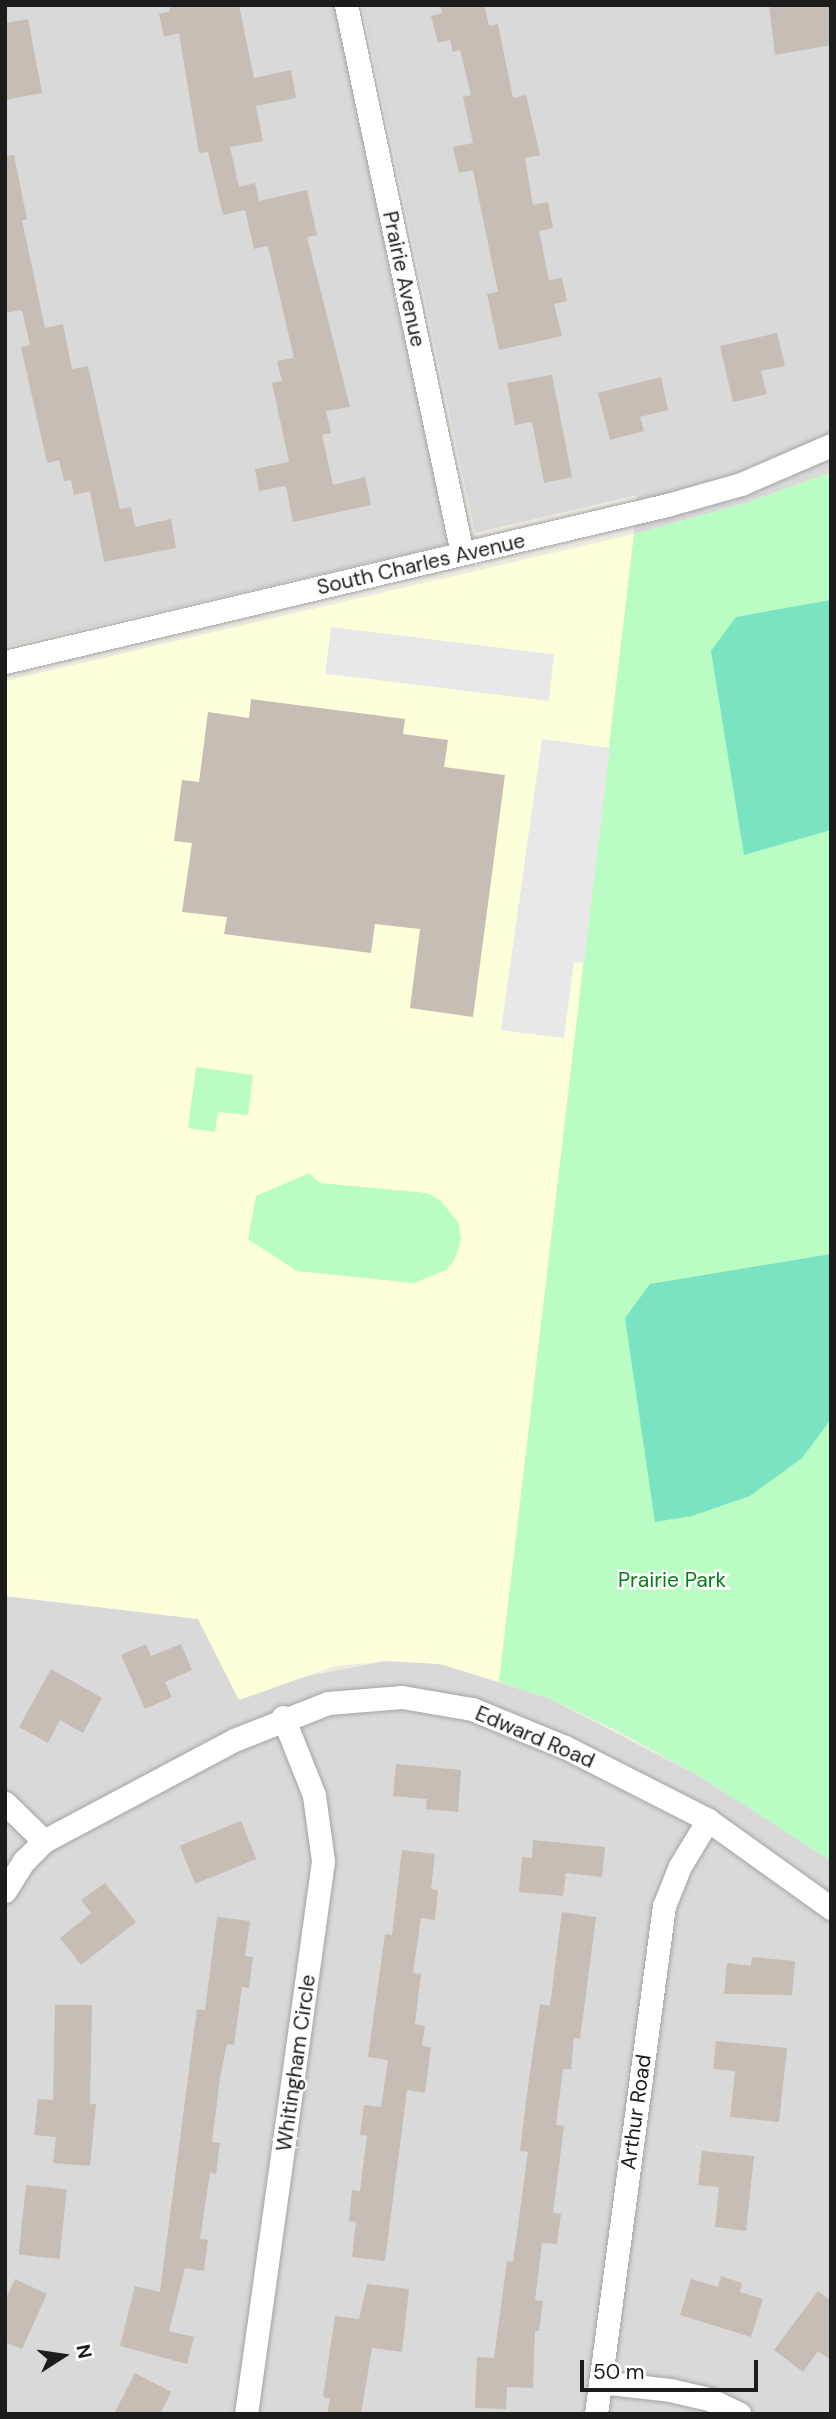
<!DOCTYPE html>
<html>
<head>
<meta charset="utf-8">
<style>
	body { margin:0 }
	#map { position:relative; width:836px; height:2419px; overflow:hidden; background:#eeebe1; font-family:"DM Sans",sans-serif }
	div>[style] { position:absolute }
	.residential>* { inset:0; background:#dad9d9 }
	.education>* { inset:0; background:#fcffd9 }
	.park>* { inset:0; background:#bafdc4 }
	.pitch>* { inset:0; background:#79e3c2 }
	.parking>* { inset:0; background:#e8e8e8; transform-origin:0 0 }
	.building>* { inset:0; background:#c6bdb4; transform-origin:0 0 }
	.roads { filter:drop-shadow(0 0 2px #a3a3a3) drop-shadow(0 0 2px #a3a3a3) }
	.street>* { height:23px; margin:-11.5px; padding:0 11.5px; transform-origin:11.5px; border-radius:11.5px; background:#fff }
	span { translate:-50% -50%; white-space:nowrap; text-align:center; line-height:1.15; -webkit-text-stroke:5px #fff; paint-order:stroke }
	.street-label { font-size:21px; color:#1c1c1c }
	.park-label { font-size:21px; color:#058018 }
	.frame { position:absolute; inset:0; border:7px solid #1c1c1c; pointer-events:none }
	.north { position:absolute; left:28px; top:2321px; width:70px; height:70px; -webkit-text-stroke:5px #fff; paint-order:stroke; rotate:78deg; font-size:19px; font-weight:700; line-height:28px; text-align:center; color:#1c1c1c }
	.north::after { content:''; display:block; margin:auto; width:24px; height:32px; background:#1c1c1c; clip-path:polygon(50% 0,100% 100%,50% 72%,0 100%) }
	.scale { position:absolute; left:580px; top:2360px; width:178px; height:32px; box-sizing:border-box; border:4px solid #1c1c1c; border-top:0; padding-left:9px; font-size:21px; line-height:24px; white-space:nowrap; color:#1c1c1c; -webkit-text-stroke:5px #fff; paint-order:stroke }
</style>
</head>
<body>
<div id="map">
	<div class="residential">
		<i style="clip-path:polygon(5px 5px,335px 5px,449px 544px,5px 647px)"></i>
		<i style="clip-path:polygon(362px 5px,831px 5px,831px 472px,749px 502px,634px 534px,637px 495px,475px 533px)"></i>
		<i style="clip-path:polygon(5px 1596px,198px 1619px,239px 1700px,283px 1681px,386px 1661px,440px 1664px,548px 1698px,701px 1777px,831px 1861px,831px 2414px,5px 2414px)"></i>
	</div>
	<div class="education">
		<i style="clip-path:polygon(634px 534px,499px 1682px,440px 1664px,386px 1661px,335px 1666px,239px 1700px,198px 1619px,5px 1596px,5px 681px)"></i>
	</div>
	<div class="park">
		<i style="clip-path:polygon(831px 472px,831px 1861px,701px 1777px,618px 1731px,548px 1698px,499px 1682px,634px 534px,749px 502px)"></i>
		<i style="clip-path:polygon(196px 1067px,253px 1075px,248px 1115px,218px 1112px,215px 1132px,188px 1128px)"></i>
		<i style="clip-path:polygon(309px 1173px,320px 1183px,427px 1193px,440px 1200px,458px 1222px,461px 1240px,455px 1259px,446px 1270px,414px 1283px,297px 1271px,248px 1239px,256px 1196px)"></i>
	</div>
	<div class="pitch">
		<i style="clip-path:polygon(831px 600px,831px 830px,744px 855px,711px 651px,736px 617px)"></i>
		<i style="clip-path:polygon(831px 1254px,831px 1419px,802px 1458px,750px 1496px,692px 1516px,655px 1522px,625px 1318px,650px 1284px)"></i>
	</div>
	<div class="parking">
		<i style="left:331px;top:627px;width:225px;height:47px;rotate:7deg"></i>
		<i style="clip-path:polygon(542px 739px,610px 748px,584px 963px,574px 962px,564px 1038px,501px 1030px)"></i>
	</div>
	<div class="building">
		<i style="clip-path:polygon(169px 5px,239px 5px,254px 78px,291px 70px,296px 98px,256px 106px,263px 141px,230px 147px,239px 187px,255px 183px,259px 201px,307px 190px,317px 235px,307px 237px,350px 407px,326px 411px,331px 433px,322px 435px,333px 485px,365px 477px,371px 505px,293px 522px,286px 486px,259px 491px,255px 469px,289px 462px,272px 383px,282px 381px,277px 361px,294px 358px,268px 246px,254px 249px,245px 210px,223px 215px,208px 152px,199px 153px,179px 33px,164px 37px,159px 14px,170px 11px)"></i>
		<i style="clip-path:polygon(440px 5px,484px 5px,489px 26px,498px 24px,513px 98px,526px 95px,540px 155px,525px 158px,533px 205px,548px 202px,553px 228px,539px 231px,549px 280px,562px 278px,567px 301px,554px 304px,562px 336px,499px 350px,487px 294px,498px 292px,473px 170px,459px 173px,453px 147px,473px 143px,463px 97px,471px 95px,460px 50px,453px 52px,450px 40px,438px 43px,431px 16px,442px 13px)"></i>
		<i style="clip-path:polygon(769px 5px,831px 5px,831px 45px,775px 55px)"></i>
		<i style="clip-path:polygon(28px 19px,42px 93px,5px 100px,5px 23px)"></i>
		<i style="clip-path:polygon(14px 155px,27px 219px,22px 220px,45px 328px,63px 324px,72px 369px,88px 366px,120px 509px,131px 507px,135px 527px,171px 519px,176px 548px,104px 562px,90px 491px,74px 495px,71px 480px,64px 481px,59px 460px,47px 463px,21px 347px,30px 345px,22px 310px,5px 313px,5px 156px)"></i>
		<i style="clip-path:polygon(777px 333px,785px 366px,761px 371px,767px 394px,733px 402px,720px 346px)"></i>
		<i style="clip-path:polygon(552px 375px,572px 477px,544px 483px,532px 422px,515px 425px,507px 383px)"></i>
		<i style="clip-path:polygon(661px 377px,668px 410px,640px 417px,644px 431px,610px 440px,598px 393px)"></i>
		<i style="clip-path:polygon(251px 699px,405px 719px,403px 734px,448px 740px,444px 767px,505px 775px,473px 1017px,410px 1008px,420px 929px,375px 924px,371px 953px,224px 934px,227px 917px,182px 912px,192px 843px,174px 841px,182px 780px,199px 782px,208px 712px,249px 718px)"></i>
		<i style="clip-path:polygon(146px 1644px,151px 1656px,181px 1644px,192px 1670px,165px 1682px,172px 1697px,145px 1709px,121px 1655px)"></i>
		<i style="clip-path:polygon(51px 1669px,102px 1698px,83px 1733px,60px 1720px,48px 1743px,19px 1727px)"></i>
		<i style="clip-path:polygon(396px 1764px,461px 1770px,458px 1812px,426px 1809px,427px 1799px,393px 1796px)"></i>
		<i style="left:241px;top:1821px;width:41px;height:66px;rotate:68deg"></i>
		<i style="clip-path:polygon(533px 1840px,605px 1847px,602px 1877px,566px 1873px,563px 1896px,519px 1892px,522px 1857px,532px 1858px)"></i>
		<i style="clip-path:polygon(402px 1850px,435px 1854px,431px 1889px,438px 1890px,435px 1920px,421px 1918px,413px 1973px,421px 1974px,415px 2024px,425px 2026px,422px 2046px,431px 2047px,425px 2093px,407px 2090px,385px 2261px,352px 2257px,356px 2222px,349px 2221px,352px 2190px,360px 2191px,367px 2136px,360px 2135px,364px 2105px,381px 2107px,388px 2060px,368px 2057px,385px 1934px,392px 1935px)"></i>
		<i style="clip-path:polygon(105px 1883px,136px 1922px,81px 1965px,60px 1938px,91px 1913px,81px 1900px)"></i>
		<i style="clip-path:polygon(562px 1912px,596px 1917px,580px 2039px,574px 2038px,571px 2069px,563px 2069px,556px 2125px,564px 2126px,553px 2213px,561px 2214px,557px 2244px,542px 2243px,535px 2300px,543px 2301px,539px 2331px,535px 2331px,533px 2388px,507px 2387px,506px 2409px,475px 2408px,477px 2357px,494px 2358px,507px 2261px,513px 2262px,528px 2152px,520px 2151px,528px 2086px,540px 2004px,550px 2006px)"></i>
		<i style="clip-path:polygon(217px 1917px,250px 1921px,245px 1956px,253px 1957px,249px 1988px,242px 1987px,234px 2045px,227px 2044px,220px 2078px,212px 2142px,220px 2143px,216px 2174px,210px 2173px,200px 2239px,208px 2240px,204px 2271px,185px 2268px,169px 2331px,194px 2337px,187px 2364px,120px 2346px,135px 2286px,160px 2292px,197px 2009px,205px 2010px)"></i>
		<i style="clip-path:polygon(752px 1957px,795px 1961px,792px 1995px,724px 1994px,727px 1963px,751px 1966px)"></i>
		<i style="clip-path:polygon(55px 2005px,92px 2005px,90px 2104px,96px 2104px,90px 2166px,53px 2163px,56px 2137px,34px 2135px,38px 2099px,53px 2100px)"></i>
		<i style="clip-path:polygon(716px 2041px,787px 2048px,779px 2122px,730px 2117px,735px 2071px,713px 2069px)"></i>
		<i style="clip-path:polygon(702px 2151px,754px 2156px,746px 2231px,715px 2227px,719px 2187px,698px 2185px)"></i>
		<i style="left:26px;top:2185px;width:41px;height:70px;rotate:6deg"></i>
		<i style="clip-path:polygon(721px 2276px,742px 2283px,740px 2292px,763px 2299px,751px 2337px,680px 2315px,691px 2279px,718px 2287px)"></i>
		<i style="clip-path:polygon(15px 2279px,47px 2294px,22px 2349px,5px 2342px,5px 2300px)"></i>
		<i style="clip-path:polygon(367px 2284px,409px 2289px,402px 2352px,372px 2348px,361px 2414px,327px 2414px,330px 2399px,323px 2397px,335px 2316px,359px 2319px)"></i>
		<i style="clip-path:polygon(818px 2291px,831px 2301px,831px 2360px,818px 2351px,803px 2372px,774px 2350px)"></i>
		<i style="clip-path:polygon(135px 2373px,171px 2392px,160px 2414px,114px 2414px)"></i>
	</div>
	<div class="roads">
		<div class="street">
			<i style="left:346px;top:5px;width:560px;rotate:78.05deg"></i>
			<i style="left:5px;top:662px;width:680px;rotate:-13.34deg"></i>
			<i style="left:667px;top:505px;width:77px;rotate:-15.8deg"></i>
			<i style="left:741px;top:484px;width:98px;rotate:-23.4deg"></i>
			<i style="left:5px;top:1803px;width:54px;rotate:44.3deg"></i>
			<i style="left:5px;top:1891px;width:36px;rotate:-58deg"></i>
			<i style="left:24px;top:1861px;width:28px;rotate:-45deg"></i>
			<i style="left:44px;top:1841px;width:215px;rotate:-28deg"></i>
			<i style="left:234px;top:1740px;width:101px;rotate:-21.5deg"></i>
			<i style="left:328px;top:1703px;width:74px;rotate:-4.6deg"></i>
			<i style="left:402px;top:1697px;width:71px;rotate:9.7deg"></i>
			<i style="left:472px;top:1709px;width:100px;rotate:22.2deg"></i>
			<i style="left:565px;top:1747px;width:161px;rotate:27deg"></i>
			<i style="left:708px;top:1820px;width:151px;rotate:35.6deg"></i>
			<i style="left:600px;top:2382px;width:70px;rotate:6.5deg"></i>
			<i style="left:670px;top:2390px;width:40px;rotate:13deg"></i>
			<i style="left:709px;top:2399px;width:34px;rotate:26deg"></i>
			<i style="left:246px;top:2414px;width:558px;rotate:-82.07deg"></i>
			<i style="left:323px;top:1861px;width:67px;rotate:-97.8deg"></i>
			<i style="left:314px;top:1795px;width:84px;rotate:-111.7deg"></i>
			<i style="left:596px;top:2414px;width:513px;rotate:-82.38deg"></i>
			<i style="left:664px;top:1906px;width:43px;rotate:-68.2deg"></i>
			<i style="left:680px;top:1866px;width:54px;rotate:-58.7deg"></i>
		</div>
	</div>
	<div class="street-label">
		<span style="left:404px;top:279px;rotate:78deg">Prairie Avenue</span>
		<span style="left:421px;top:564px;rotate:-13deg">South Charles Avenue</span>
		<span style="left:535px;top:1737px;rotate:23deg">Edward Road</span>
		<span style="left:296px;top:2063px;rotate:-82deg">Whitingham Circle</span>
		<span style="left:636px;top:2112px;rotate:-82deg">Arthur Road</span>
	</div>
	<div class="park-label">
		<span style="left:672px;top:1580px">Prairie Park</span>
	</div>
	<div class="frame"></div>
	<div class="north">N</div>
	<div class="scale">50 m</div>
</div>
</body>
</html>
